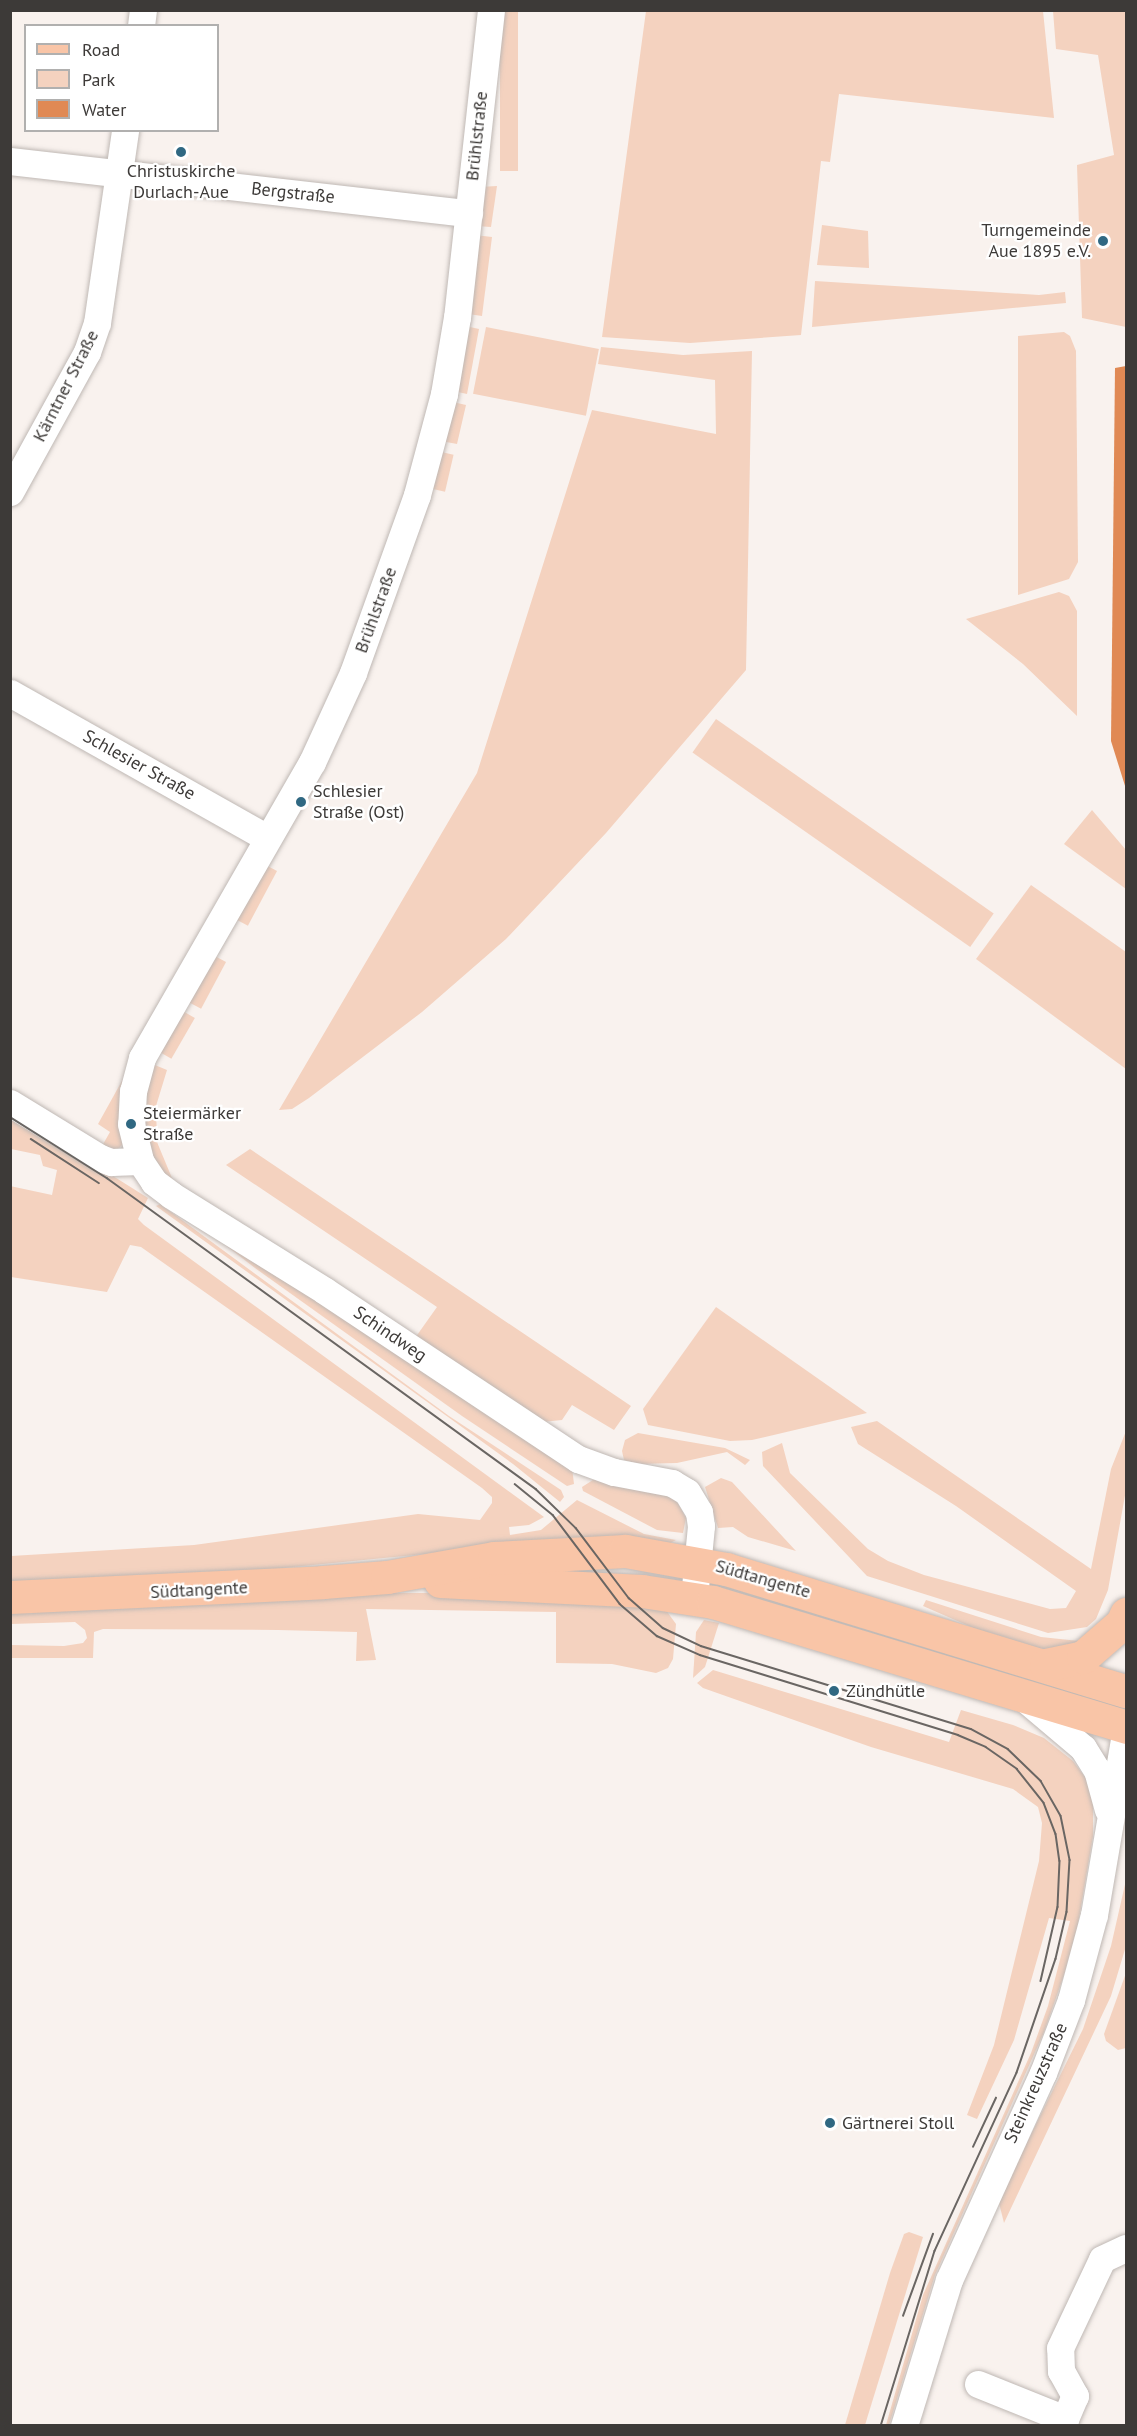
<!DOCTYPE html>
<html>
<head>
<meta charset="utf-8">
<style>
	body { margin:0 }
	#map { position:relative; width:1137px; height:2436px; overflow:hidden; background:#f9f2ee; font-family:"PT Sans",sans-serif }
	div>[style] { position:absolute }
	.green>* { inset:0; background:#f4d2bf; transform-origin:0 0 }
	.water>* { inset:0; background:#e08954 }
	.roads { filter:drop-shadow(0 0 2px #bfb8b4) drop-shadow(0 0 2px #bfb8b4) }
	.minor>* { height:27px; margin:-13.5px; padding:0 13.5px; transform-origin:13.5px; border-radius:13.5px; background:#fff }
	.major>* { height:33px; margin:-16.5px; padding:0 16.5px; transform-origin:16.5px; border-radius:16.5px; background:#f9c5a7 }
	.tram>* { height:1.5px; margin:-0.75px; padding:0 0.75px; transform-origin:0.75px; border-radius:0.75px; background:#6a6663 }
	.dots>* { width:16px; height:16px; translate:-50% -50%; box-sizing:border-box; border:3px solid #fff; border-radius:50% }
	span { translate:-50% -50%; white-space:nowrap; text-align:center; line-height:1.15; -webkit-text-stroke:4.5px #fff; paint-order:stroke }
	.street-label { font-size:18px; color:#3d3a38 }
	.poi-label { font-size:18px; color:#3d3a38 }
	.right { translate:-100% -50%; text-align:right }
	.left { translate:0 -50%; text-align:left }
	.frame { position:absolute; inset:0; border:12px solid #3d3a38; pointer-events:none }
	.legend { position:absolute; left:24px; top:24px; width:195px; height:108px; box-sizing:border-box; background:#fff; border:2px solid #b1b0af; margin:0; padding:8px 10px; list-style:none; font-size:18px; color:#3d3a38 }
	.legend li { display:flex; align-items:center; gap:12px; height:30px }
	.legend b { width:30px; border:2px solid #b1b0af }
</style>
</head>
<body>
<div id="map">
	<div class="green">
		<i style="left:500px;top:11px;width:18px;height:160px"></i>
		<i style="clip-path:polygon(646px 11px,1043px 11px,1054px 118px,839px 94px,830px 162px,821px 161px,801px 335px,690px 343px,602px 337px)"></i>
		<i style="clip-path:polygon(1053px 11px,1126px 11px,1126px 327px,1082px 318px,1077px 165px,1114px 155px,1098px 55px,1056px 49px)"></i>
		<i style="clip-path:polygon(497px 186px,491px 227px,476px 226px,479px 187px)"></i>
		<i style="clip-path:polygon(822px 225px,868px 231px,869px 268px,817px 265px)"></i>
		<i style="clip-path:polygon(475px 235px,492px 237px,482px 316px,468px 314px)"></i>
		<i style="clip-path:polygon(815px 281px,1039px 295px,1065px 292px,1066px 303px,812px 327px)"></i>
		<i style="clip-path:polygon(470px 327px,479px 329px,467px 394px,453px 391px,462px 330px)"></i>
		<i style="left:486px;top:327px;width:115px;height:68px;rotate:11deg"></i>
		<i style="clip-path:polygon(1064px 332px,1070px 336px,1076px 351px,1078px 562px,1069px 579px,1018px 595px,1018px 336px)"></i>
		<i style="clip-path:polygon(601px 347px,683px 355px,752px 351px,746px 670px,606px 833px,506px 939px,422px 1012px,309px 1098px,292px 1109px,279px 1110px,477px 773px,592px 410px,716px 434px,715px 380px,598px 364px)"></i>
		<i style="clip-path:polygon(453px 402px,466px 405px,457px 444px,441px 441px)"></i>
		<i style="left:437px;top:451px;width:17px;height:38px;rotate:13deg"></i>
		<i style="clip-path:polygon(1059px 592px,1069px 596px,1077px 611px,1077px 716px,1023px 664px,966px 619px)"></i>
		<i style="left:716px;top:719px;width:339px;height:41px;rotate:35deg"></i>
		<i style="clip-path:polygon(1092px 810px,1126px 850px,1126px 889px,1064px 844px)"></i>
		<i style="left:262px;top:863px;width:17px;height:62px;rotate:28deg"></i>
		<i style="clip-path:polygon(1031px 885px,1126px 952px,1126px 1069px,976px 959px)"></i>
		<i style="left:211px;top:954px;width:17px;height:53px;rotate:28deg"></i>
		<i style="left:181px;top:1010px;width:16px;height:47px;rotate:30deg"></i>
		<i style="clip-path:polygon(150px 1063px,167px 1070px,156px 1106px,157px 1142px,174px 1183px,160px 1175px,141px 1130px)"></i>
		<i style="clip-path:polygon(123px 1079px,125px 1142px,114px 1153px,102px 1146px,110px 1132px,98px 1124px)"></i>
		<i style="clip-path:polygon(11px 1112px,148px 1198px,138px 1219px,144px 1225px,544px 1517px,529px 1525px,509px 1527px,510px 1535px,541px 1530px,577px 1500px,644px 1534px,676px 1540px,668px 1544px,486px 1548px,252px 1571px,11px 1585px,11px 1556px,194px 1545px,418px 1514px,480px 1520px,492px 1503px,492px 1497px,482px 1488px,141px 1247px,130px 1245px,107px 1292px,11px 1277px,10px 1186px,52px 1195px,57px 1170px,43px 1166px,40px 1155px,11px 1149px)"></i>
		<i style="clip-path:polygon(250px 1149px,631px 1406px,614px 1430px,572px 1405px,562px 1420px,542px 1422px,415px 1338px,437px 1307px,226px 1165px)"></i>
		<i style="clip-path:polygon(160px 1204px,449px 1416px,561px 1490px,564px 1497px,560px 1502px,513px 1464px,156px 1206px)"></i>
		<i style="clip-path:polygon(221px 1235px,572px 1468px,574px 1484px,567px 1486px,462px 1416px,255px 1268px,224px 1244px)"></i>
		<i style="clip-path:polygon(716px 1307px,867px 1413px,752px 1440px,730px 1441px,648px 1425px,643px 1409px)"></i>
		<i style="clip-path:polygon(877px 1421px,1091px 1569px,1111px 1469px,1126px 1431px,1126px 1490px,1108px 1590px,1096px 1619px,1087px 1627px,1048px 1633px,867px 1576px,763px 1466px,762px 1452px,782px 1443px,790px 1473px,868px 1549px,888px 1561px,924px 1575px,1050px 1609px,1066px 1608px,1076px 1591px,956px 1506px,858px 1444px,851px 1427px)"></i>
		<i style="clip-path:polygon(638px 1433px,725px 1448px,750px 1460px,745px 1465px,727px 1452px,677px 1463px,638px 1464px,624px 1460px,622px 1451px,625px 1440px)"></i>
		<i style="clip-path:polygon(596px 1478px,656px 1489px,676px 1500px,686px 1518px,683px 1533px,657px 1530px,583px 1491px,582px 1487px)"></i>
		<i style="clip-path:polygon(721px 1478px,732px 1482px,796px 1551px,748px 1537px,733px 1527px,718px 1528px,705px 1487px)"></i>
		<i style="clip-path:polygon(365px 1593px,441px 1593px,663px 1606px,676px 1624px,673px 1659px,668px 1668px,656px 1673px,612px 1664px,556px 1663px,556px 1612px,366px 1609px,376px 1660px,356px 1661px,357px 1632px,278px 1630px,103px 1629px,94px 1632px,93px 1658px,11px 1658px,11px 1645px,64px 1646px,83px 1643px,87px 1638px,85px 1630px,75px 1622px,11px 1624px,10px 1608px)"></i>
		<i style="clip-path:polygon(926px 1600px,1041px 1637px,1079px 1641px,1050px 1650px,1008px 1643px,923px 1606px)"></i>
		<i style="clip-path:polygon(704px 1620px,719px 1623px,705px 1667px,693px 1678px,696px 1632px)"></i>
		<i style="clip-path:polygon(713px 1670px,949px 1742px,961px 1710px,1013px 1725px,1044px 1738px,1073px 1761px,1087px 1780px,1093px 1797px,1093px 1836px,1078px 1924px,1064px 1975px,1044px 2032px,935px 2275px,889px 2425px,886px 2425px,923px 2295px,1031px 2053px,1048px 2006px,1070px 1921px,1049px 1918px,1014px 2040px,977px 2119px,967px 2115px,994px 2045px,1039px 1861px,1042px 1823px,1038px 1807px,1013px 1789px,871px 1747px,703px 1688px,697px 1683px)"></i>
		<i style="clip-path:polygon(1126px 1880px,1126px 1946px,1111px 1996px,1004px 2223px,999px 2203px,1002px 2193px,1083px 2029px,1111px 1946px)"></i>
		<i style="clip-path:polygon(1126px 1973px,1126px 2048px,1118px 2050px,1106px 2041px,1104px 2034px)"></i>
		<i style="clip-path:polygon(909px 2232px,923px 2237px,865px 2425px,845px 2425px,890px 2273px,904px 2234px)"></i>
	</div>
	<div class="water">
		<i style="clip-path:polygon(1126px 366px,1126px 789px,1111px 741px,1115px 368px)"></i>
	</div>
	<div class="roads">
		<div class="minor">
			<i style="left:491px;top:10px;width:309px;rotate:96.3deg"></i>
			<i style="left:457px;top:317px;width:78px;rotate:99.6deg"></i>
			<i style="left:444px;top:394px;width:105px;rotate:105deg"></i>
			<i style="left:417px;top:495px;width:189px;rotate:109.8deg"></i>
			<i style="left:353px;top:673px;width:98px;rotate:114.7deg"></i>
			<i style="left:312px;top:762px;width:341px;rotate:119.9deg"></i>
			<i style="left:142px;top:1058px;width:34px;rotate:105deg"></i>
			<i style="left:133px;top:1091px;width:33px;rotate:93deg"></i>
			<i style="left:131px;top:1124px;width:38px;rotate:76deg"></i>
			<i style="left:140px;top:1161px;width:25px;rotate:56deg"></i>
			<i style="left:154px;top:1182px;width:21px;rotate:37deg"></i>
			<i style="left:171px;top:1195px;width:181px;rotate:31.9deg"></i>
			<i style="left:325px;top:1291px;width:304px;rotate:33.6deg"></i>
			<i style="left:578px;top:1459px;width:38px;rotate:20deg"></i>
			<i style="left:614px;top:1472px;width:59px;rotate:10.7deg"></i>
			<i style="left:672px;top:1483px;width:17px;rotate:31deg"></i>
			<i style="left:687px;top:1492px;width:23px;rotate:59deg"></i>
			<i style="left:699px;top:1512px;width:14px;rotate:82deg"></i>
			<i style="left:701px;top:1526px;width:72px;rotate:95.6deg"></i>
			<i style="left:141px;top:26px;width:16px;rotate:-83deg"></i>
			<i style="left:10px;top:161px;width:462px;rotate:6.5deg"></i>
			<i style="left:10px;top:492px;width:160px;rotate:-61.2deg"></i>
			<i style="left:87px;top:352px;width:31px;rotate:-71deg"></i>
			<i style="left:97px;top:323px;width:195px;rotate:-81.7deg"></i>
			<i style="left:10px;top:693px;width:295px;rotate:29.4deg"></i>
			<i style="left:10px;top:1103px;width:105px;rotate:31.4deg"></i>
			<i style="left:100px;top:1158px;width:12px;rotate:20deg"></i>
			<i style="left:111px;top:1162px;width:29px;rotate:-2deg"></i>
			<i style="left:1025px;top:1699px;width:76px;rotate:40.2deg"></i>
			<i style="left:1083px;top:1748px;width:26px;rotate:58deg"></i>
			<i style="left:1097px;top:1770px;width:41px;rotate:74.6deg"></i>
			<i style="left:978px;top:2384px;width:94px;rotate:21.9deg"></i>
			<i style="left:904px;top:2426px;width:153px;rotate:-72.9deg"></i>
			<i style="left:949px;top:2280px;width:227px;rotate:-65.6deg"></i>
			<i style="left:1043px;top:2073px;width:78px;rotate:-69deg"></i>
			<i style="left:1071px;top:2000px;width:88px;rotate:-74.9deg"></i>
			<i style="left:1094px;top:1915px;width:190px;rotate:-80.3deg"></i>
			<i style="left:1062px;top:2426px;width:33px;rotate:-67deg"></i>
			<i style="left:1075px;top:2396px;width:29px;rotate:-119deg"></i>
			<i style="left:1061px;top:2371px;width:23px;rotate:-92deg"></i>
			<i style="left:1060px;top:2348px;width:98px;rotate:-64.7deg"></i>
			<i style="left:1102px;top:2259px;width:26px;rotate:-25deg"></i>
		</div>
		<div class="major">
			<i style="left:440px;top:1581px;width:202px;rotate:2.8deg"></i>
			<i style="left:642px;top:1591px;width:72px;rotate:8.8deg"></i>
			<i style="left:713px;top:1602px;width:432px;rotate:16.8deg"></i>
			<i style="left:10px;top:1597px;width:313px;rotate:-2.7deg"></i>
			<i style="left:323px;top:1582px;width:64px;rotate:-4.5deg"></i>
			<i style="left:387px;top:1577px;width:109px;rotate:-10.1deg"></i>
			<i style="left:494px;top:1558px;width:131px;rotate:-3.1deg"></i>
			<i style="left:625px;top:1551px;width:103px;rotate:10.1deg"></i>
			<i style="left:726px;top:1569px;width:418px;rotate:17deg"></i>
			<i style="left:1046px;top:1665px;width:38px;rotate:-12deg"></i>
			<i style="left:1083px;top:1657px;width:52px;rotate:-41.1deg"></i>
			<i style="left:1122px;top:1623px;width:10px;rotate:-66deg"></i>
		</div>
	</div>
	<div class="tram">
		<i style="left:10px;top:1117px;width:115px;rotate:32.2deg"></i>
		<i style="left:107px;top:1178px;width:530px;rotate:35.94deg"></i>
		<i style="left:536px;top:1489px;width:56px;rotate:44.3deg"></i>
		<i style="left:576px;top:1528px;width:88px;rotate:52.9deg"></i>
		<i style="left:629px;top:1598px;width:45px;rotate:41.4deg"></i>
		<i style="left:663px;top:1628px;width:42px;rotate:25.3deg"></i>
		<i style="left:701px;top:1646px;width:282px;rotate:17.1deg"></i>
		<i style="left:971px;top:1729px;width:42px;rotate:28.4deg"></i>
		<i style="left:1008px;top:1749px;width:46px;rotate:44.1deg"></i>
		<i style="left:1041px;top:1781px;width:40px;rotate:60.3deg"></i>
		<i style="left:1061px;top:1816px;width:45px;rotate:78.4deg"></i>
		<i style="left:1070px;top:1860px;width:52px;rotate:93.3deg"></i>
		<i style="left:1067px;top:1912px;width:48px;rotate:103.2deg"></i>
		<i style="left:1056px;top:1959px;width:120px;rotate:108.9deg"></i>
		<i style="left:1017px;top:2073px;width:196px;rotate:114.7deg"></i>
		<i style="left:935px;top:2251px;width:183px;rotate:107.1deg"></i>
		<i style="left:31px;top:1139px;width:81px;rotate:32.9deg"></i>
		<i style="left:515px;top:1484px;width:49px;rotate:39.2deg"></i>
		<i style="left:553px;top:1515px;width:111px;rotate:53deg"></i>
		<i style="left:620px;top:1604px;width:49px;rotate:40.9deg"></i>
		<i style="left:657px;top:1636px;width:47px;rotate:23.8deg"></i>
		<i style="left:700px;top:1655px;width:270px;rotate:17.2deg"></i>
		<i style="left:958px;top:1735px;width:30px;rotate:23deg"></i>
		<i style="left:986px;top:1747px;width:38px;rotate:35deg"></i>
		<i style="left:1017px;top:1769px;width:43px;rotate:51.5deg"></i>
		<i style="left:1044px;top:1803px;width:33px;rotate:69deg"></i>
		<i style="left:1056px;top:1834px;width:27px;rotate:82deg"></i>
		<i style="left:1060px;top:1861px;width:46px;rotate:92.5deg"></i>
		<i style="left:1058px;top:1907px;width:76px;rotate:102.9deg"></i>
		<i style="left:973px;top:2147px;width:54px;rotate:-64.9deg"></i>
		<i style="left:903px;top:2316px;width:87px;rotate:-69.9deg"></i>
	</div>
	<div class="dots">
		<i style="left:181px;top:152px;background:#306882"></i>
		<i style="left:1103px;top:241px;background:#306882"></i>
		<i style="left:301px;top:802px;background:#306882"></i>
		<i style="left:131px;top:1124px;background:#306882"></i>
		<i style="left:834px;top:1691px;background:#306882"></i>
		<i style="left:830px;top:2123px;background:#306882"></i>
	</div>
	<div class="street-label">
		<span style="left:477px;top:136px;rotate:-84deg">Brühlstraße</span>
		<span style="left:293px;top:193px;rotate:6deg">Bergstraße</span>
		<span style="left:66px;top:386px;rotate:-63deg">Kärntner Straße</span>
		<span style="left:376px;top:610px;rotate:-70deg">Brühlstraße</span>
		<span style="left:139px;top:765px;rotate:29deg">Schlesier Straße</span>
		<span style="left:390px;top:1334px;rotate:34deg">Schindweg</span>
		<span style="left:763px;top:1579px;rotate:16deg">Südtangente</span>
		<span style="left:199px;top:1590px;rotate:-3deg">Südtangente</span>
		<span style="left:1036px;top:2083px;rotate:-66deg">Steinkreuzstraße</span>
	</div>
	<div class="poi-label">
		<span style="left:181px;top:182px">Christuskirche<br>Durlach-Aue</span>
		<span class="right" style="left:1091px;top:241px">Turngemeinde<br>Aue 1895 e.V.</span>
		<span class="left" style="left:313px;top:802px">Schlesier<br>Straße (Ost)</span>
		<span class="left" style="left:143px;top:1124px">Steiermärker<br>Straße</span>
		<span class="left" style="left:846px;top:1691px">Zündhütle</span>
		<span class="left" style="left:842px;top:2123px">Gärtnerei Stoll</span>
	</div>
	<div class="frame"></div>
	<ul class="legend">
	<li><b style="height:8px;background:#f9c5a7"></b>Road</li>
	<li><b style="height:16px;background:#f4d2bf"></b>Park</li>
	<li><b style="height:16px;background:#e08954"></b>Water</li>
	</ul>
</div>
</body>
</html>
